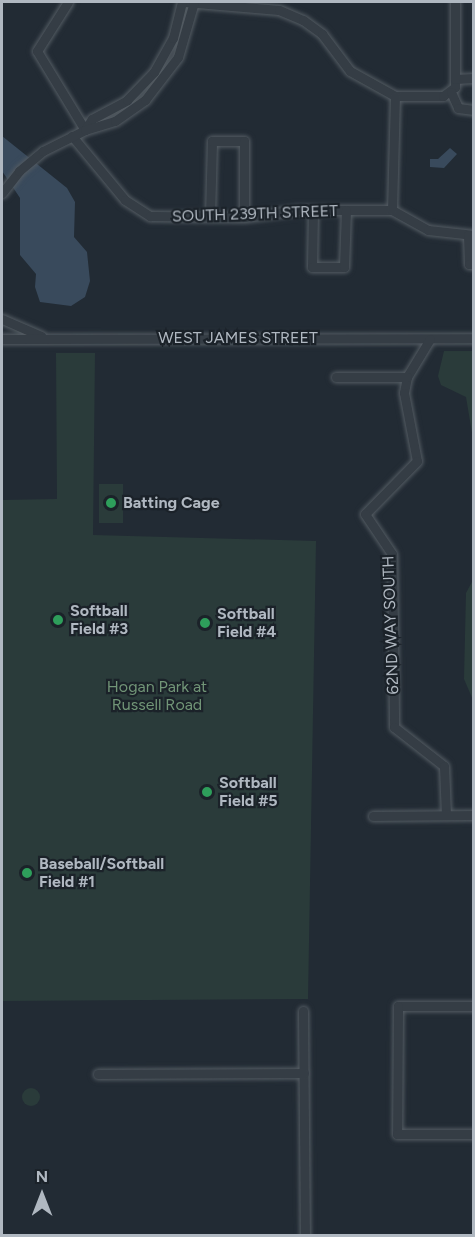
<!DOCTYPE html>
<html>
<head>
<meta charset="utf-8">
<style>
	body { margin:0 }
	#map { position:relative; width:475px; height:1237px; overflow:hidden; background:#222b34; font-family:Figtree,sans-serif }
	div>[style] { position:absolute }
	.green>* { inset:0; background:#2a3b3a; transform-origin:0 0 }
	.round { border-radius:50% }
	.water>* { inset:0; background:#394a5c }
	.roads { filter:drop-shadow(0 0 2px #535b62) drop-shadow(0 0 2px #535b62) }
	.minor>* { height:9px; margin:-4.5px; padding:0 4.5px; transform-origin:4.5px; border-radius:4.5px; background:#353d45 }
	.dots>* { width:16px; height:16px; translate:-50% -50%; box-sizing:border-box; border:3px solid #1b2229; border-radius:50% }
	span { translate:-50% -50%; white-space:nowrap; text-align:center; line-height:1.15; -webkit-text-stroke:4.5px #1b2229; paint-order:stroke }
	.street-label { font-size:16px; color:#b0b8c1 }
	.poi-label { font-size:16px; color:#b0b8c1; font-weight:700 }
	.left { translate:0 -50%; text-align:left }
	.park-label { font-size:16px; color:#719577 }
	.frame { position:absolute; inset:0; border:3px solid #b0b8c1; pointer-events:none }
	.north { position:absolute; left:12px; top:1165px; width:60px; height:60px; -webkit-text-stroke:4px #1b2229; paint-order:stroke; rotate:0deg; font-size:16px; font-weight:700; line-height:24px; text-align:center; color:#b0b8c1 }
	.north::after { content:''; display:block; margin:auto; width:21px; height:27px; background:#b0b8c1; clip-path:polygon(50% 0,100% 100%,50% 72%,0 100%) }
</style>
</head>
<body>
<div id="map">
	<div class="green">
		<i style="clip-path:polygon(444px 351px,473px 351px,473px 439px,466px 397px,441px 385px,438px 376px)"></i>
		<i style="clip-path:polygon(56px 353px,95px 353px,93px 535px,316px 541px,308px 999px,2px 1001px,2px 500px,57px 499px)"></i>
		<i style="left:99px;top:484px;width:24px;height:39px"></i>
		<i style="clip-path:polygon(473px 580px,473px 700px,464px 679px,466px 593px)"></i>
		<i class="round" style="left:22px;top:1088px;width:18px;height:18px"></i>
	</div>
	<div class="water">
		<i style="clip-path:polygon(2px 136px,67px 188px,75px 202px,74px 237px,87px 252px,90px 281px,85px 297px,71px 306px,40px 302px,35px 287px,36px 274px,20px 255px,20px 198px,2px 171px)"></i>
		<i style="clip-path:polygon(450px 148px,457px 154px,444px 168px,430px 167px,430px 159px,438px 159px)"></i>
	</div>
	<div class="roads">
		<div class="minor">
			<i style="left:68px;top:2px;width:58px;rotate:122.3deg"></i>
			<i style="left:37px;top:51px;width:92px;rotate:58.7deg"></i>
			<i style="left:185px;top:2px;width:94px;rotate:4.9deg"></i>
			<i style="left:279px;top:10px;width:26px;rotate:23deg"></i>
			<i style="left:303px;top:20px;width:24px;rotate:36deg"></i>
			<i style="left:322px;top:34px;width:46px;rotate:52.9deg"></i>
			<i style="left:350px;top:71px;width:51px;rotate:29.1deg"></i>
			<i style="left:395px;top:96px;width:48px"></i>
			<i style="left:443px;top:96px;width:15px;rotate:-37deg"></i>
			<i style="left:455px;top:87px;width:8px;rotate:-90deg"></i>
			<i style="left:455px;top:79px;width:19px;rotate:-3deg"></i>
			<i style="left:455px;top:2px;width:77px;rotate:90deg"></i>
			<i style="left:451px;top:92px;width:17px;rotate:66deg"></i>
			<i style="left:458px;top:108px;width:16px;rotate:7deg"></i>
			<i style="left:85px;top:130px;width:13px;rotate:-58deg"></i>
			<i style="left:92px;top:119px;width:40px;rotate:-28deg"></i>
			<i style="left:127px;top:100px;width:39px;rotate:-46deg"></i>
			<i style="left:154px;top:72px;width:39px;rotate:-61deg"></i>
			<i style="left:173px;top:38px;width:37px;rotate:-76deg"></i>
			<i style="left:72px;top:136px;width:83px;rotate:50.4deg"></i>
			<i style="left:125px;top:200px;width:30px;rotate:33deg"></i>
			<i style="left:150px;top:216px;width:94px;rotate:0.6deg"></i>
			<i style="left:244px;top:217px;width:55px;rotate:-7.3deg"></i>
			<i style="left:299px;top:210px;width:93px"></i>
			<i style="left:392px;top:210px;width:41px;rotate:29.1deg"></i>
			<i style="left:428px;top:230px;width:46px;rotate:6.2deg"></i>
			<i style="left:2px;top:193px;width:28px;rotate:-52deg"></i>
			<i style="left:19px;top:171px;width:31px;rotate:-40deg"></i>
			<i style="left:43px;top:151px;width:47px;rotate:-26.6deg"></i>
			<i style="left:85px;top:130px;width:31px;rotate:-17deg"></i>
			<i style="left:115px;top:121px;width:37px;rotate:-35deg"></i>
			<i style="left:145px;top:100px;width:54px;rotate:-52.5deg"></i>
			<i style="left:178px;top:57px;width:57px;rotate:-73.8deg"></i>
			<i style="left:313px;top:210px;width:57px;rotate:91deg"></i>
			<i style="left:312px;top:267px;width:32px"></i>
			<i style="left:344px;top:267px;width:57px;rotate:-88deg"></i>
			<i style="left:392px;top:210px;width:114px;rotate:-88.5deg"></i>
			<i style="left:210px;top:217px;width:76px;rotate:-88.5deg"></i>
			<i style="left:212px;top:141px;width:32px"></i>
			<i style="left:244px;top:141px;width:76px;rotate:90deg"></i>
			<i style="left:468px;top:235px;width:29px;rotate:88deg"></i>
			<i style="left:469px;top:264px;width:5px"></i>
			<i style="left:2px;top:319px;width:43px;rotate:23.6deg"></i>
			<i style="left:2px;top:339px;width:472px;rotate:-0.1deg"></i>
			<i style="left:430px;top:339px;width:44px;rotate:121.2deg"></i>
			<i style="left:407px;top:377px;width:16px;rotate:101deg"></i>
			<i style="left:404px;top:393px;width:69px;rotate:79.2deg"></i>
			<i style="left:417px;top:461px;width:74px;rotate:134.5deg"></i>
			<i style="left:365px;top:514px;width:48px;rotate:56deg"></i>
			<i style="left:392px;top:554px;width:173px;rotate:89.3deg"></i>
			<i style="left:394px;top:727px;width:63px;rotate:38deg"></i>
			<i style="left:444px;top:766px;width:49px;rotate:87.7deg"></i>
			<i style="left:336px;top:377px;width:71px"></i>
			<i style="left:373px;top:816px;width:101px;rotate:-0.6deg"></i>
			<i style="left:474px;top:1006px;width:76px;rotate:180deg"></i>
			<i style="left:398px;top:1006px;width:128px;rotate:90.4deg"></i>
			<i style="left:397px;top:1134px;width:77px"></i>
			<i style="left:303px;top:1011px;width:225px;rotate:89.5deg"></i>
			<i style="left:98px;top:1074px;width:206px;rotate:-0.3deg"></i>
		</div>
	</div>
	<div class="dots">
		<i style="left:111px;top:503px;background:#2e9e5b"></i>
		<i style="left:58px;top:620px;background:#2e9e5b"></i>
		<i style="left:205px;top:623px;background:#2e9e5b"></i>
		<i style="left:207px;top:792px;background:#2e9e5b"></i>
		<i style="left:27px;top:873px;background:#2e9e5b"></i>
	</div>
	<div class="street-label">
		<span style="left:255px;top:214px;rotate:-2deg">SOUTH 239TH STREET</span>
		<span style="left:238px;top:338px">WEST JAMES STREET</span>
		<span style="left:391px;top:625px;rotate:-92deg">62ND WAY SOUTH</span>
	</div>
	<div class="poi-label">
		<span class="left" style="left:123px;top:503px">Batting Cage</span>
		<span class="left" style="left:70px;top:620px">Softball<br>Field #3</span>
		<span class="left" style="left:217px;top:623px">Softball<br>Field #4</span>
		<span class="left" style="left:219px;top:792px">Softball<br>Field #5</span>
		<span class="left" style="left:39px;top:873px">Baseball/Softball<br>Field #1</span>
	</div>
	<div class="park-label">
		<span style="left:157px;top:696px">Hogan Park at<br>Russell Road</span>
	</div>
	<div class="frame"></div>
	<div class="north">N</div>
</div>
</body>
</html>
